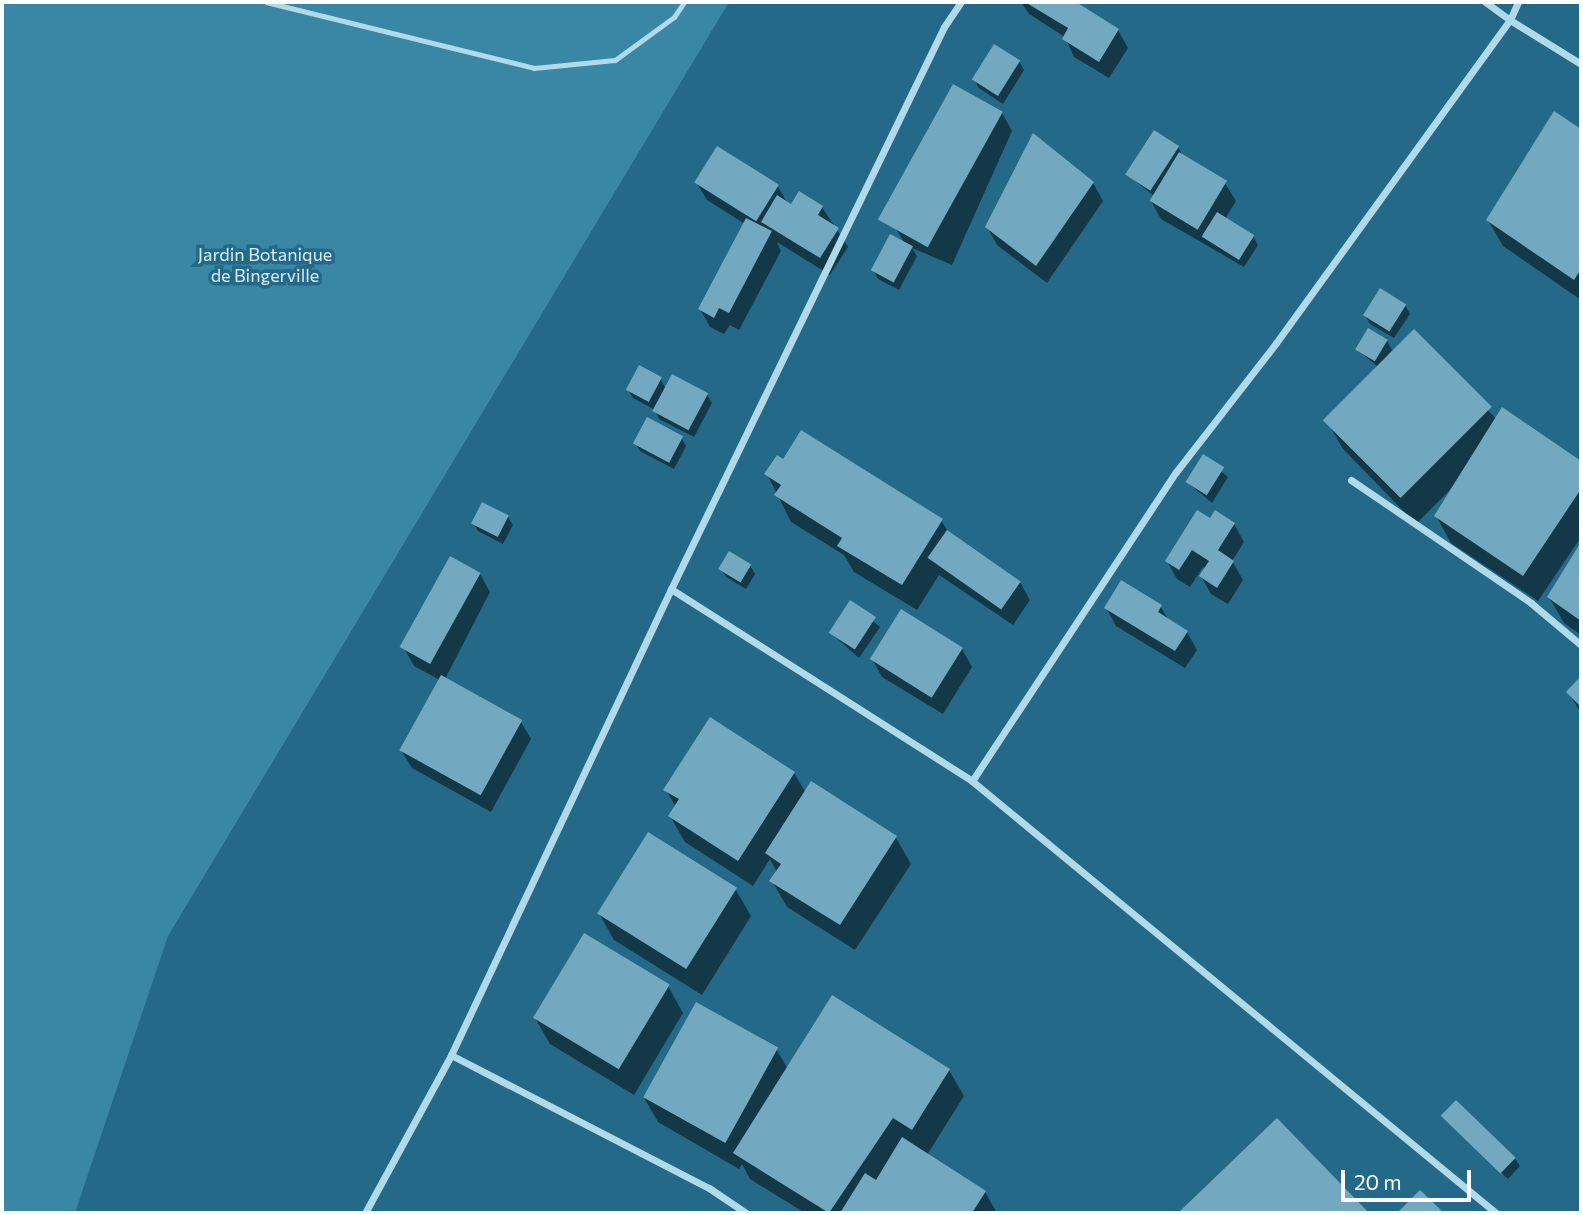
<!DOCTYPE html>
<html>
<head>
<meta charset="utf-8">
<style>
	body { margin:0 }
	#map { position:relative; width:1583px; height:1215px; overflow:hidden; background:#246a88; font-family:Commissioner,sans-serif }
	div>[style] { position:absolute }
	.green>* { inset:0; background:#3986a5 }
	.shadow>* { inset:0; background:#0007 }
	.building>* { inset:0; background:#72a9c0; transform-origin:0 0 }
	.service>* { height:5px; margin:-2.5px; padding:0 2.5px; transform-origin:2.5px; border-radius:2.5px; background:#b0d9e9 }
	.minor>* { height:7px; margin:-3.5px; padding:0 3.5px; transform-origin:3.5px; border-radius:3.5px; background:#b0d9e9 }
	span { translate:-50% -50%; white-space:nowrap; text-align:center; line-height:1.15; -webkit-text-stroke:7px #246a88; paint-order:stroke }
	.park-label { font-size:18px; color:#d5edf7 }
	.frame { position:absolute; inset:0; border:4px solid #fff; pointer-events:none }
	.scale { position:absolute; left:1341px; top:1170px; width:130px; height:32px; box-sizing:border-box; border:4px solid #fff; border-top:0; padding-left:9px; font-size:21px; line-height:24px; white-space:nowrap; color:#fff; -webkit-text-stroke:5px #246a88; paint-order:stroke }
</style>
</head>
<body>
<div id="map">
	<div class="green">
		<i style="clip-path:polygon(2px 2px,729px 2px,168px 936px,75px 1213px,2px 1213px)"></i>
	</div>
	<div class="shadow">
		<i style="clip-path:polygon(1021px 2px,1072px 2px,1118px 30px,1128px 48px,1109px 78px,1074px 57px,1065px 37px,1029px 14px)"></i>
		<i style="clip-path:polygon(1019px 61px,1024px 70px,1003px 104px,979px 88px,974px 80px)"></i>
		<i style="clip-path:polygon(1002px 113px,1012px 131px,952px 265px,912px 248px,917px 256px,899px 290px,878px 279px,873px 270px,905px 244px,895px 227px)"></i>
		<i style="clip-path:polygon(1555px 114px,1581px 131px,1581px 300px,1503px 246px,1488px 220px)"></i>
		<i style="clip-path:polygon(1178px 147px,1183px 156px,1225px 183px,1236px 201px,1225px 219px,1253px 236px,1258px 245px,1244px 267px,1161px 219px,1151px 201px,1154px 196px,1128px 175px)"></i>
		<i style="clip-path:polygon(696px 182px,777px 185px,788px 204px,822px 207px,848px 247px,830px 275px,777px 242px,781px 251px,739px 330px,730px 325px,724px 334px,710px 327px,700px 309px,745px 224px,707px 200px)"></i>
		<i style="clip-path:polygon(1093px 183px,1103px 201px,1047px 283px,997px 245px,987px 227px)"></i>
		<i style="clip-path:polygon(1405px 305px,1410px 314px,1394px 338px,1370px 324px,1365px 315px)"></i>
		<i style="clip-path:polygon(1414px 332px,1497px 420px,1503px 410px,1581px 462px,1581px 537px,1538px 601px,1451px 543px,1436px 516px,1452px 488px,1416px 524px,1343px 449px,1328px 423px,1379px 368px,1357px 349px,1387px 341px,1392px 350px,1387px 357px)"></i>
		<i style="clip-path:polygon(660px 378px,666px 389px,707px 395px,712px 403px,694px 437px,659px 419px,655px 410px,633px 398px,628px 390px)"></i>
		<i style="clip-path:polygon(681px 437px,686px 446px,674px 469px,640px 451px,635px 443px)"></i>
		<i style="clip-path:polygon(1203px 457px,1228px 477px,1212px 503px,1187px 482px)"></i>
		<i style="clip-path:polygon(767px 474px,941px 520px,949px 533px,1020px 582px,1030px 600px,1013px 625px,939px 575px,917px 610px,854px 572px,844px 555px,791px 522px)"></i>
		<i style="clip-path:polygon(508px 517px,513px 525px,503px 544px,478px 531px,473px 523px)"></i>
		<i style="clip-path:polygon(1210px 520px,1234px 524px,1244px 542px,1232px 561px,1243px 580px,1228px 604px,1211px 594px,1201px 576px,1206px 569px,1203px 567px,1190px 587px,1177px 579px,1167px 561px)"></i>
		<i style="clip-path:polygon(1581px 546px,1581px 635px,1564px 623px,1549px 597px)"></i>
		<i style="clip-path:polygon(750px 565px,755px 574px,746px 589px,726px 577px,721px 569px)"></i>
		<i style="clip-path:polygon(480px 574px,490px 592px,445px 679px,521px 722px,531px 739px,491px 812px,412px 768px,401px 750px,440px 680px,414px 666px,404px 648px)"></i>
		<i style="clip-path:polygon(850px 602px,880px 627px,859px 658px,830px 632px)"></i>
		<i style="clip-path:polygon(1161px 607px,1169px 621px,1187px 632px,1197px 650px,1185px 668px,1116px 626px,1106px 608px)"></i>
		<i style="clip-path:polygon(962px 649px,972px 667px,943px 714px,882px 677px,872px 659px)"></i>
		<i style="clip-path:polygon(1581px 679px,1581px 713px,1568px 692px)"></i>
		<i style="clip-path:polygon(794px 773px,806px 793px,896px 838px,911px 864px,855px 950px,787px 907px,772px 881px,777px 872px,770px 859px,753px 886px,685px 842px,670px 816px,676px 807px,666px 790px)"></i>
		<i style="clip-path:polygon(649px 834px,736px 890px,751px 916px,702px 995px,614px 940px,599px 913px)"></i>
		<i style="clip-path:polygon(668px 986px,683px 1013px,634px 1095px,550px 1044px,535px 1018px)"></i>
		<i style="clip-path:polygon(776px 1049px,788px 1069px,949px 1070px,964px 1096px,927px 1155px,985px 1192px,997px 1213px,805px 1213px,750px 1179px,742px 1164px,739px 1169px,658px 1122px,643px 1096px)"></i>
		<i style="clip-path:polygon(1443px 1116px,1515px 1158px,1520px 1166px,1508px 1179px)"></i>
		<i style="clip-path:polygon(1276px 1121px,1366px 1213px,1180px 1213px)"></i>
	</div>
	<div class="building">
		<i style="clip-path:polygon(1025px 2px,1076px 2px,1119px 29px,1099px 62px,1062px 39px,1068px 28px)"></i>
		<i style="left:994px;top:44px;width:31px;height:42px;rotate:32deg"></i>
		<i style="left:953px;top:84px;width:57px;height:155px;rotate:29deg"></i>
		<i style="clip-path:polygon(1554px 111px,1581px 129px,1581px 269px,1574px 280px,1486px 220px)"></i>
		<i style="left:1154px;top:130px;width:30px;height:53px;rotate:33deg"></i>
		<i style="clip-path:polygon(1033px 133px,1094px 182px,1036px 266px,985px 227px)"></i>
		<i style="left:717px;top:146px;width:73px;height:43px;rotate:32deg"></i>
		<i style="left:1179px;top:152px;width:56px;height:57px;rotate:31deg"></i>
		<i style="clip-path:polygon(799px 191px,823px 206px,818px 215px,839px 228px,820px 258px,761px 222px,777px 195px,791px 204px)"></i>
		<i style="left:1217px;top:212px;width:44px;height:29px;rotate:32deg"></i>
		<i style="clip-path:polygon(746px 218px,772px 231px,729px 313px,719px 308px,714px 318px,698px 309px)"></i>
		<i style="left:890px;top:234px;width:26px;height:41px;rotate:28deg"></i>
		<i style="left:1380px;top:288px;width:31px;height:32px;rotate:32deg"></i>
		<i style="left:1368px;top:328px;width:23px;height:25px;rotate:31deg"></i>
		<i style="left:1414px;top:329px;width:110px;height:129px;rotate:45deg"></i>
		<i style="left:639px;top:365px;width:26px;height:28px;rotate:28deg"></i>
		<i style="left:672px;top:374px;width:41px;height:42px;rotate:28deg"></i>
		<i style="clip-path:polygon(1502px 407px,1581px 461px,1581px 489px,1523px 576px,1434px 516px)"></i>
		<i style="left:647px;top:417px;width:41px;height:30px;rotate:28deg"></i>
		<i style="clip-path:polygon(801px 430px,943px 519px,902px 585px,837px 546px,842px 538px,774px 495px,781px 485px,764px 474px,777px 455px,783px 459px)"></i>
		<i style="left:1203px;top:454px;width:25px;height:33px;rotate:32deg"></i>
		<i style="left:482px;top:502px;width:30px;height:24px;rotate:27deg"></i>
		<i style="clip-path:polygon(1197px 510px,1210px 518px,1215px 510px,1235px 523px,1218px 550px,1234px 561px,1217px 588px,1199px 576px,1209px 561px,1192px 550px,1179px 570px,1165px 561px)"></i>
		<i style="left:947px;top:530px;width:90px;height:34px;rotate:35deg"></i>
		<i style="clip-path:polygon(1581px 542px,1581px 621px,1547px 597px)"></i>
		<i style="left:729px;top:551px;width:26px;height:21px;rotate:31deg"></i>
		<i style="left:450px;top:556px;width:35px;height:104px;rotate:29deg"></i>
		<i style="clip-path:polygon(1121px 580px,1162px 605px,1158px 612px,1188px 631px,1175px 651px,1104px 608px)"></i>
		<i style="left:850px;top:600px;width:31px;height:39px;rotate:33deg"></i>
		<i style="left:901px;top:609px;width:73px;height:59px;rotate:32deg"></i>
		<i style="left:441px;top:675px;width:93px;height:86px;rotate:29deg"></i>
		<i style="clip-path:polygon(1581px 676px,1581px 707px,1566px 692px)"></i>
		<i style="clip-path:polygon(710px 717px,795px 772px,738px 861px,668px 816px,679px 799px,663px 790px)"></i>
		<i style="clip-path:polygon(811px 781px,897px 836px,840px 925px,769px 881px,781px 864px,765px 853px)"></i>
		<i style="left:648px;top:832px;width:105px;height:96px;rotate:32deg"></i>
		<i style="left:584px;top:933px;width:100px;height:99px;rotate:31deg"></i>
		<i style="clip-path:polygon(832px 995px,950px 1069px,912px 1130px,893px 1118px,829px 1213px,733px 1153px)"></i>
		<i style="left:696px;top:1002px;width:94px;height:109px;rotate:29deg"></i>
		<i style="left:1456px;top:1100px;width:83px;height:22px;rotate:44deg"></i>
		<i style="clip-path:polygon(1277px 1118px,1369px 1213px,1178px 1213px)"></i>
		<i style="clip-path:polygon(902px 1137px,986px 1191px,972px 1213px,840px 1213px,865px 1173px,876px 1180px)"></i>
		<i style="clip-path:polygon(1420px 1190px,1444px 1213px,1397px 1213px)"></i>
	</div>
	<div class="service">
		<i style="left:266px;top:2px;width:276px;rotate:13.8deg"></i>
		<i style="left:534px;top:68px;width:81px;rotate:-5.6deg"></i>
		<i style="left:615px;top:60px;width:73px;rotate:-36.1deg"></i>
		<i style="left:674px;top:17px;width:18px;rotate:-56deg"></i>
	</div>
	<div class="minor">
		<i style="left:1518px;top:2px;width:20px;rotate:114deg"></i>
		<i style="left:1510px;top:20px;width:84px;rotate:31.8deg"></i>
		<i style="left:1351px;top:480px;width:218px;rotate:34.3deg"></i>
		<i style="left:1531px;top:603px;width:65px;rotate:40deg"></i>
		<i style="left:671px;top:589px;width:357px;rotate:32.5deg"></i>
		<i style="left:972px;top:781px;width:370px;rotate:-56.6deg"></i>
		<i style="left:1176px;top:472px;width:163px;rotate:-52.2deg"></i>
		<i style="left:1276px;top:343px;width:399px;rotate:-54.1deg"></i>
		<i style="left:1510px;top:20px;width:31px;rotate:-144deg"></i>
		<i style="left:972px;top:781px;width:679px;rotate:39.5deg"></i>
		<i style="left:451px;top:1055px;width:290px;rotate:27.3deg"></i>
		<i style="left:709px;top:1188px;width:45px;rotate:34deg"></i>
		<i style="left:365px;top:1213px;width:180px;rotate:-61.4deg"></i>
		<i style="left:451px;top:1055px;width:515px;rotate:-64.73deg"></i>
		<i style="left:671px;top:589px;width:625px;rotate:-64.09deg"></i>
		<i style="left:944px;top:27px;width:30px;rotate:-56deg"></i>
	</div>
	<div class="park-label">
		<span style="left:265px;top:265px">Jardin Botanique<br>de Bingerville</span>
	</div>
	<div class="frame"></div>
	<div class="scale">20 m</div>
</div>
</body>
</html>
